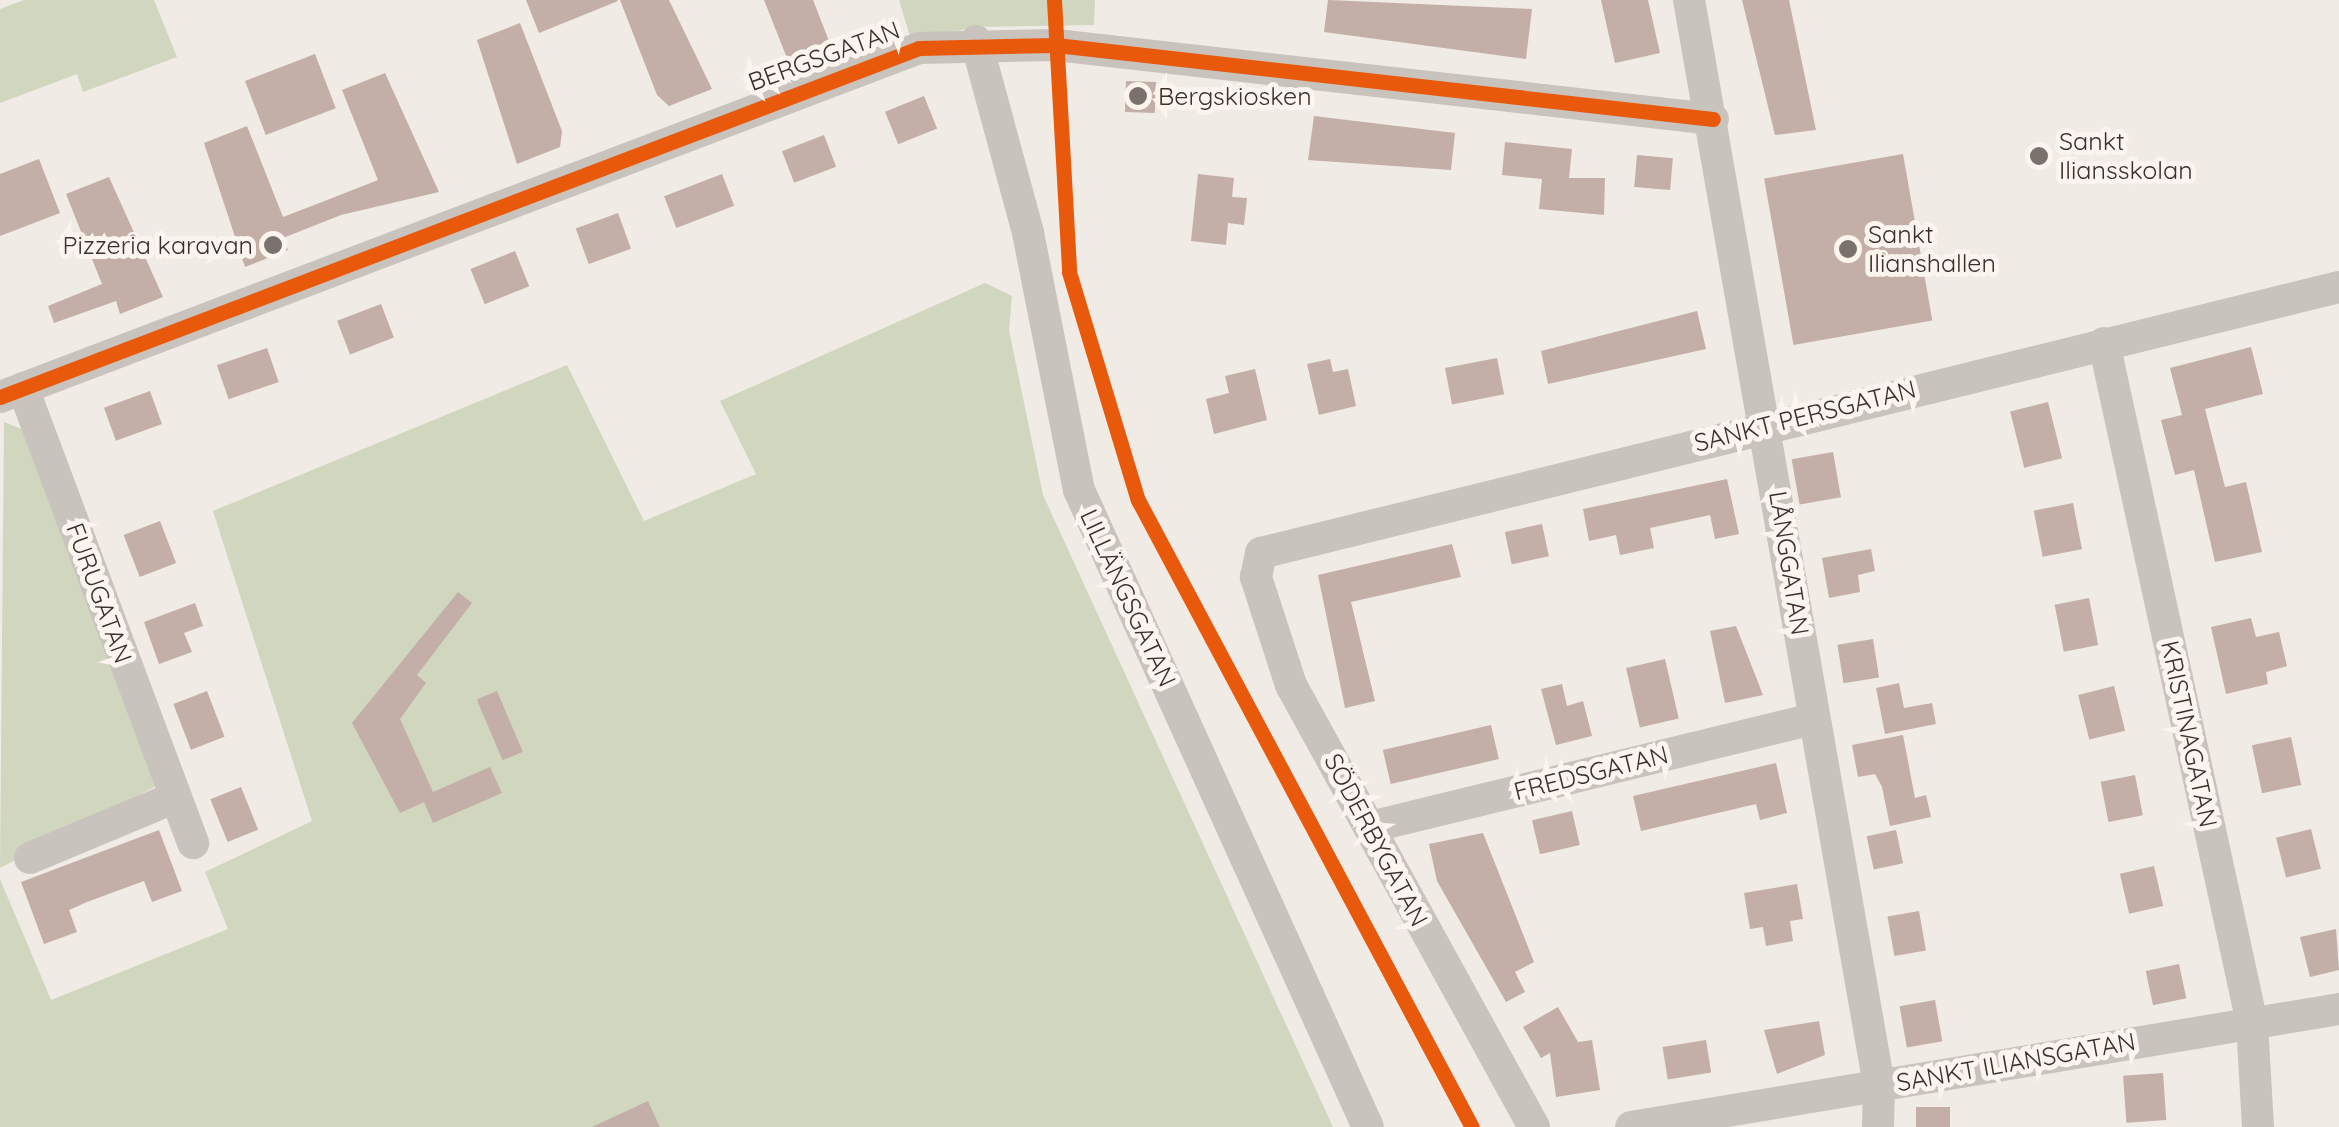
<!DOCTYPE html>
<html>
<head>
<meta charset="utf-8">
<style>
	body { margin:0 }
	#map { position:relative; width:2339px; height:1127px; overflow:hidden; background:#f0ebe5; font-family:Quicksand,sans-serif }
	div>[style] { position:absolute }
	.green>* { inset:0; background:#d1d6bf }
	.building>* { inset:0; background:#c3afa7; transform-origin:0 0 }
	.minor>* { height:32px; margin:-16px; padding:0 16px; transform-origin:16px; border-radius:16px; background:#c9c3be }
	.cycleway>* { height:15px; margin:-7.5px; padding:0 7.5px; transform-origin:7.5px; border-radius:7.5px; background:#e8590c }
	.dots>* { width:28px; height:28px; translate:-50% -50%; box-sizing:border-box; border:5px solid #fbf5ee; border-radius:50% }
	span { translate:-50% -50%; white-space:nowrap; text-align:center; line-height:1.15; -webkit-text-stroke:10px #fbf5ee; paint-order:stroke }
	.street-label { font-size:25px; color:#3b302b }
	.poi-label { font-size:25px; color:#3b302b }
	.left { translate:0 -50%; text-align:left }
	.right { translate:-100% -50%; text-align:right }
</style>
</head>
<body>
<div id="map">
	<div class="green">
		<i style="clip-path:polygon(24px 0,154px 0,177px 57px,83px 92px,77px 74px,0 103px,0 9px)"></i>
		<i style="clip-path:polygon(899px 0,1095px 0,1094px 25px,973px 27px,912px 43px)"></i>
		<i style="clip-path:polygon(985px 283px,1012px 296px,1009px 330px,1043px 495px,1333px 1127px,0 1127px,0 879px,51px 1000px,228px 929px,205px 872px,312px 821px,213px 511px,567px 365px,644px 521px,756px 474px,720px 401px)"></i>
		<i style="clip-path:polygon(4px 422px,24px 430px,162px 783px,0 868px)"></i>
	</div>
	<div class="building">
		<i style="clip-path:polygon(526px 0,617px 0,618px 1px,539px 33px)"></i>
		<i style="clip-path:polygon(620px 0,669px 0,712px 89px,669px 106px,657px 95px)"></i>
		<i style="clip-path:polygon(764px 0,813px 0,829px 41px,787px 58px)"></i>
		<i style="clip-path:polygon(1328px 0,1532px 9px,1526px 59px,1324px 32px)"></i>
		<i style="clip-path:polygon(1601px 0,1648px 0,1660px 53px,1615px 63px)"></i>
		<i style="clip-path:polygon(1742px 0,1789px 0,1816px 130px,1775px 135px)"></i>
		<i style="clip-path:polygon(520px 23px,562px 131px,560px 147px,517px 164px,477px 40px)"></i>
		<i style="left:315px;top:54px;width:58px;height:75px;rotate:69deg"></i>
		<i style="clip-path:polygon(385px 73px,439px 192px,341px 215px,283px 238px,288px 250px,245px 267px,204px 143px,247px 126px,283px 217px,322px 202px,378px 180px,342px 90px)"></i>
		<i style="left:1126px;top:81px;width:30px;height:31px;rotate:2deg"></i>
		<i style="left:924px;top:96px;width:35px;height:42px;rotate:68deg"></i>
		<i style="clip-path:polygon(1314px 116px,1455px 133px,1451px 170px,1308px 160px)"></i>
		<i style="left:824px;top:135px;width:34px;height:45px;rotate:69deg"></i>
		<i style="clip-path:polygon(1505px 142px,1572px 149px,1569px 178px,1605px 178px,1604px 215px,1539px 209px,1542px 179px,1502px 175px)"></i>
		<i style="left:1903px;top:154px;width:169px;height:141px;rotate:80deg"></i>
		<i style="left:1637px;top:155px;width:36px;height:32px;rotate:5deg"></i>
		<i style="clip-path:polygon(39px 159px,60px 213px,0 236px,0 174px)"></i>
		<i style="left:722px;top:174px;width:34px;height:62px;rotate:69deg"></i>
		<i style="clip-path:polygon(1198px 174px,1234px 178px,1232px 197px,1247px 198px,1244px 225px,1228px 223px,1226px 245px,1191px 241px)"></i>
		<i style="clip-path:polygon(109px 177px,163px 297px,120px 314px,116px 301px,54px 323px,48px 306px,102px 284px,66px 194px)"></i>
		<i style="left:618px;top:213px;width:38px;height:45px;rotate:70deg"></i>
		<i style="left:515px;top:251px;width:38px;height:48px;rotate:68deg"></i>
		<i style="left:381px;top:304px;width:36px;height:47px;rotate:69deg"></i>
		<i style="clip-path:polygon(1697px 311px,1706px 349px,1548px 384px,1541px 351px)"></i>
		<i style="clip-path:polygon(2251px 347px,2263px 394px,2205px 409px,2225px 487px,2246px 482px,2262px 552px,2215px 562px,2194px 470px,2175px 475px,2161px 420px,2182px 415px,2170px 368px)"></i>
		<i style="left:267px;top:348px;width:36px;height:53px;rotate:71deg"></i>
		<i style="left:1497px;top:358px;width:37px;height:53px;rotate:79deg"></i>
		<i style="clip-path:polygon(1330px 359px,1333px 372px,1348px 369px,1356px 406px,1319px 415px,1307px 364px)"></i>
		<i style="clip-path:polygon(1255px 369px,1267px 420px,1214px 434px,1206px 399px,1229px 393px,1225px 376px)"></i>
		<i style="left:150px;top:391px;width:35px;height:49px;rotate:70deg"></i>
		<i style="left:2048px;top:402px;width:58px;height:39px;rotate:76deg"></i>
		<i style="left:1833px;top:452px;width:46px;height:42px;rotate:80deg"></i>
		<i style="clip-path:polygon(1727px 479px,1739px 534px,1715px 539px,1710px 515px,1650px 528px,1654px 548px,1620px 555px,1616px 535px,1589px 541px,1583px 509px)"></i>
		<i style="left:2073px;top:503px;width:47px;height:40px;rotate:79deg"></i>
		<i style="left:160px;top:521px;width:45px;height:39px;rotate:69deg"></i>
		<i style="left:1542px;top:524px;width:33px;height:38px;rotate:78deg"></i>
		<i style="clip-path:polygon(1452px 544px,1461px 577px,1351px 602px,1375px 701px,1345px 708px,1318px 575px)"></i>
		<i style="clip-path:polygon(1871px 549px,1875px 571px,1858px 575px,1860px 592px,1829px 598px,1822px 558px)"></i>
		<i style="clip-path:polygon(458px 592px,472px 603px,417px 675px,426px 683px,400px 719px,433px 792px,490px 767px,502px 793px,433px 823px,424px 802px,400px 813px,352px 723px)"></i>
		<i style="left:2089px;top:598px;width:48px;height:35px;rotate:79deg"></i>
		<i style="clip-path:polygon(195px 603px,203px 626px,184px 633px,192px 652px,159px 664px,144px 622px)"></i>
		<i style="clip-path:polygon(2251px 618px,2256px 637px,2279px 632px,2287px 666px,2266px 672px,2268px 684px,2226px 694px,2211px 627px)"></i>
		<i style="clip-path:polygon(1736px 626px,1763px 695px,1725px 703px,1710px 631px)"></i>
		<i style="left:1873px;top:639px;width:39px;height:36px;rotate:81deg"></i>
		<i style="left:1665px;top:659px;width:61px;height:40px;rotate:77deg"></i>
		<i style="clip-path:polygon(1899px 683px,1904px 708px,1932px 703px,1936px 724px,1885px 734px,1876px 688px)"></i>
		<i style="clip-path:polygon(1562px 684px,1567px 706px,1583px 701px,1592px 736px,1556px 745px,1541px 689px)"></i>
		<i style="left:2114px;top:686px;width:46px;height:37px;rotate:76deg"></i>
		<i style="left:207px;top:691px;width:49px;height:36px;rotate:69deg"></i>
		<i style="left:497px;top:691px;width:66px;height:22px;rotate:67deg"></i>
		<i style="left:1491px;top:725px;width:35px;height:111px;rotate:77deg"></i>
		<i style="clip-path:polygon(1903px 735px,1915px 798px,1926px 795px,1931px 817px,1890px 826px,1882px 787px,1875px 774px,1858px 777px,1852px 745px)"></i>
		<i style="left:2291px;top:737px;width:49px;height:40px;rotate:78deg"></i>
		<i style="clip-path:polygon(1776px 763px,1787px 813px,1760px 820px,1756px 804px,1641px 831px,1633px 796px)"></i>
		<i style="left:2135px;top:775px;width:41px;height:35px;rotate:79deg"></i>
		<i style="left:241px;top:787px;width:46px;height:33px;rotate:68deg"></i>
		<i style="left:1572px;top:811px;width:35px;height:41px;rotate:77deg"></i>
		<i style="left:2311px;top:829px;width:41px;height:36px;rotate:76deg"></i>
		<i style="clip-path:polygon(159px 830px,182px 891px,152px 902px,144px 881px,87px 902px,69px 910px,77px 932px,44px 944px,21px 882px)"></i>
		<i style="left:1896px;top:830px;width:34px;height:30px;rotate:78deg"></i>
		<i style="clip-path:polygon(1483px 833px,1534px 962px,1515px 972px,1525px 992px,1506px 1002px,1437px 881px,1429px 844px)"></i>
		<i style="left:2154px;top:866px;width:41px;height:35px;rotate:77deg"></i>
		<i style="clip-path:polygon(1797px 884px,1803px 919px,1790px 921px,1793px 941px,1766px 946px,1763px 927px,1750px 929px,1744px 893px)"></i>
		<i style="left:1919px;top:911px;width:40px;height:32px;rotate:80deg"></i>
		<i style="clip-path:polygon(2336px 929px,2339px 970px,2310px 977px,2300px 937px)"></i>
		<i style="left:2179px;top:964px;width:35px;height:34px;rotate:78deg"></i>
		<i style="left:1935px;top:1000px;width:42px;height:36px;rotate:80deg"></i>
		<i style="clip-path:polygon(1558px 1007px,1578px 1042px,1592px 1040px,1600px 1090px,1556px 1097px,1550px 1053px,1541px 1058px,1523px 1027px)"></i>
		<i style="clip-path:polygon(1819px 1021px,1825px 1055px,1777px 1074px,1764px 1030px)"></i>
		<i style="left:1706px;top:1040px;width:33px;height:44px;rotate:81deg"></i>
		<i style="left:2163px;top:1073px;width:47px;height:40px;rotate:86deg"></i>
		<i style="clip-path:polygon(648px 1101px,660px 1127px,592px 1127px)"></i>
		<i style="left:1916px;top:1107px;width:34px;height:20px"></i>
	</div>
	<div class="minor">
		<i style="left:1689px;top:0;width:1102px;rotate:80.07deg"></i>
		<i style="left:1879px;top:1085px;width:42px;rotate:91.4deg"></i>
		<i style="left:976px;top:41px;width:199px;rotate:74.8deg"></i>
		<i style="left:1028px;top:233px;width:262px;rotate:78.8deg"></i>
		<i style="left:1079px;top:490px;width:699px;rotate:65.6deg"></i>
		<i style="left:2104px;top:343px;width:696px;rotate:77.72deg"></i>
		<i style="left:2252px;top:1023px;width:104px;rotate:86.7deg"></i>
		<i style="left:23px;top:388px;width:486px;rotate:69.5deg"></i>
		<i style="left:0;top:397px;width:983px;rotate:-20.79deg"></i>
		<i style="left:919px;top:48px;width:137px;rotate:-1.3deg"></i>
		<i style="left:1056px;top:45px;width:661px;rotate:6.43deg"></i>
		<i style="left:1370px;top:827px;width:456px;rotate:-13.7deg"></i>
		<i style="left:30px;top:858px;width:158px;rotate:-22.7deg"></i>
		<i style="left:1534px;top:1127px;width:504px;rotate:-118.8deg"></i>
		<i style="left:1291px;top:685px;width:114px;rotate:-108deg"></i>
		<i style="left:1256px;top:577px;width:25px;rotate:-78deg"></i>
		<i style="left:1261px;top:553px;width:1110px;rotate:-13.86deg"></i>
		<i style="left:1631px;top:1127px;width:718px;rotate:-9.46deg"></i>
	</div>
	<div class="cycleway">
		<i style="left:1054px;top:0;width:272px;rotate:86.8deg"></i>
		<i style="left:1069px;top:272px;width:238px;rotate:73.2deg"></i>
		<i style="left:1138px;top:500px;width:710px;rotate:61.96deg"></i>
		<i style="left:0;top:397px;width:983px;rotate:-20.79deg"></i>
		<i style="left:919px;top:48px;width:137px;rotate:-1.3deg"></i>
		<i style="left:1056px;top:45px;width:661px;rotate:6.43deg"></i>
	</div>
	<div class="dots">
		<i style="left:1138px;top:96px;background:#7a716c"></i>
		<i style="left:2039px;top:156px;background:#7a716c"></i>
		<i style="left:273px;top:245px;background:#7a716c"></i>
		<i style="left:1848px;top:249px;background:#7a716c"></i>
	</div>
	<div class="street-label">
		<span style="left:824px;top:56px;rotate:-20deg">BERGSGATAN</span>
		<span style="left:1805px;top:416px;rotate:-14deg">SANKT PERSGATAN</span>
		<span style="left:1789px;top:563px;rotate:81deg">LÅNGGATAN</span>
		<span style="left:99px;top:593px;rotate:70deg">FURUGATAN</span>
		<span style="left:1128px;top:598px;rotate:65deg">LILLÄNGSGATAN</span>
		<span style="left:2189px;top:734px;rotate:78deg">KRISTINAGATAN</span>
		<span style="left:1591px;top:773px;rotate:-14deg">FREDSGATAN</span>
		<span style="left:1376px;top:840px;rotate:62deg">SÖDERBYGATAN</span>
		<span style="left:2016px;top:1062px;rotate:-10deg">SANKT ILIANSGATAN</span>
	</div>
	<div class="poi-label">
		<span class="left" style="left:1158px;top:96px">Bergskiosken</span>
		<span class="left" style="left:2059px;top:156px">Sankt<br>Iliansskolan</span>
		<span class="left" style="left:1868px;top:249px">Sankt<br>Ilianshallen</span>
		<span class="right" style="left:253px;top:245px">Pizzeria karavan</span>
	</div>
</div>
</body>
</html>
